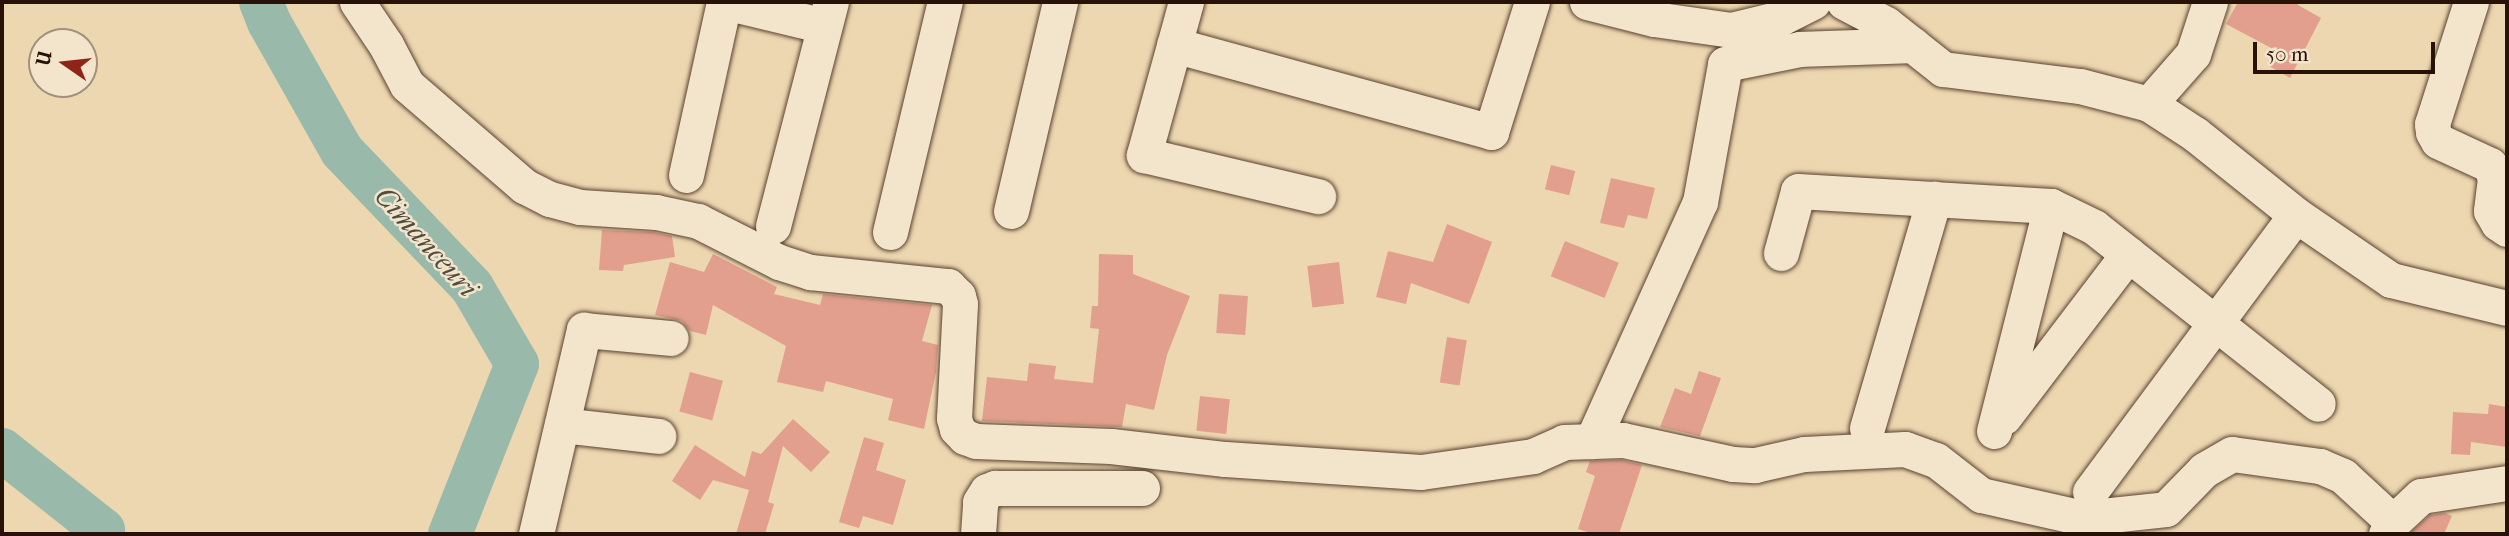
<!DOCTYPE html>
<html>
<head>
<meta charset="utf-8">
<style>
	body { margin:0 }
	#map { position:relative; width:2509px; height:536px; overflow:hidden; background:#edd7b0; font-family:"IM FELL French Canon",serif }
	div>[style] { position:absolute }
	.river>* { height:44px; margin:-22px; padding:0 22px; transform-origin:22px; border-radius:22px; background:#99baab }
	.building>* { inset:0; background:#e29f8d; transform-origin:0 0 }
	.roads { filter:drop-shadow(0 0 2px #594230) drop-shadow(0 0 2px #594230) }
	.minor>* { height:35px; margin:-17.5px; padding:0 17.5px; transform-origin:17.5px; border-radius:17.5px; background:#f3e5cc }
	span { translate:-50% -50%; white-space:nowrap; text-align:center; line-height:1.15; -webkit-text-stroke:5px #f3e5cc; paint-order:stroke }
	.water-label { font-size:28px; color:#504c40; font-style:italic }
	.frame { position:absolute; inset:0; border:4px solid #281106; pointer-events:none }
	.north { position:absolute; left:28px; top:28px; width:70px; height:70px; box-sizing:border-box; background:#f3e5cc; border:2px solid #a2907d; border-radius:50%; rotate:284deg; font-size:19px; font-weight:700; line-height:28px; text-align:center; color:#281106 }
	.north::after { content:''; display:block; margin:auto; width:24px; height:32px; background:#8f2418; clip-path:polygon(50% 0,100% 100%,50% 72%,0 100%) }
	.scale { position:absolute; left:2253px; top:42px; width:182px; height:32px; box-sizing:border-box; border:4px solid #281106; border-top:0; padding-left:9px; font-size:21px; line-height:24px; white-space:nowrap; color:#281106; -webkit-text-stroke:5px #f3e5cc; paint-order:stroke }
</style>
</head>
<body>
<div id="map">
	<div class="river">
		<i style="left:261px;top:2px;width:22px;rotate:68deg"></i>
		<i style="left:269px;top:22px;width:148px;rotate:60.5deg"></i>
		<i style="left:342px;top:151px;width:188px;rotate:46.3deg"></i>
		<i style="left:472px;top:287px;width:89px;rotate:59.7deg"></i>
		<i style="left:517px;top:364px;width:183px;rotate:111.5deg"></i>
		<i style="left:2px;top:450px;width:129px;rotate:38.4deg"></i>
		<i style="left:103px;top:530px;width:4px;rotate:90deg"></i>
	</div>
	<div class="building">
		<i style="clip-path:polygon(2238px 2px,2298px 2px,2298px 5px,2321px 18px,2290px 78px,2267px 65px,2275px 50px,2226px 24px)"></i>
		<i style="left:1551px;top:165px;width:25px;height:25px;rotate:14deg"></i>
		<i style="clip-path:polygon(1611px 178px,1655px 188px,1647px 219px,1628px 215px,1624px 228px,1600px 223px)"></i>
		<i style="clip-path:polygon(1447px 224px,1492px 242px,1469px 304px,1411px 283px,1406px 304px,1376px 297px,1388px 251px,1433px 262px)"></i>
		<i style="clip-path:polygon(602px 230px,653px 232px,672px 236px,675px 257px,624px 265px,623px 271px,599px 270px)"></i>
		<i style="left:1565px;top:241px;width:58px;height:38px;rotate:22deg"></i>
		<i style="clip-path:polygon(713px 254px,777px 287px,774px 294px,820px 305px,823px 294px,932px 305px,922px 341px,938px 345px,936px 372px,924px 429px,888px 420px,893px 399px,826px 381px,823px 392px,777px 382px,786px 346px,713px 305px,706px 335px,690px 331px,682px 321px,655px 315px,670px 262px,704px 272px)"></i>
		<i style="clip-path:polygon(1099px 254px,1133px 255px,1133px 274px,1190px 296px,1167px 355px,1154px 410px,1126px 404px,1122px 427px,982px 421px,987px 377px,1027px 381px,1029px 363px,1056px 366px,1054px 379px,1093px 383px,1099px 329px,1090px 328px,1092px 306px,1098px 306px)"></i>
		<i style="left:1339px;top:262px;width:42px;height:32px;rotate:83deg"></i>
		<i style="left:1219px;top:294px;width:29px;height:39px;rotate:4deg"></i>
		<i style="left:1447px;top:337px;width:20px;height:46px;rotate:9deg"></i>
		<i style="clip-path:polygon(1699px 371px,1721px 378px,1700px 436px,1660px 427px,1675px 388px,1691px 394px)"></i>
		<i style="left:690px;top:372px;width:34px;height:41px;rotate:15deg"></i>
		<i style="left:1200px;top:396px;width:30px;height:35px;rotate:6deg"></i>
		<i style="clip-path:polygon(2489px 404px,2507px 407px,2507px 447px,2471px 442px,2470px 455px,2451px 454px,2453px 412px,2488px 414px)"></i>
		<i style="clip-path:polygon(793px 419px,830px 452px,811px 472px,783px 446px,768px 502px,774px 504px,765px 534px,736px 534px,749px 490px,713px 480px,700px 500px,672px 481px,695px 445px,745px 477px,752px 451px,761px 454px)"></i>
		<i style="clip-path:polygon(864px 437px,884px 443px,876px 470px,906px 480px,893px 525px,863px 516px,859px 528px,839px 522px)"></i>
		<i style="clip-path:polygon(1621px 460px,1642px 465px,1619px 534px,1594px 534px,1578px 529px,1595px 476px,1586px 472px,1590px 461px)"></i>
		<i style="clip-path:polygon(2445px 513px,2452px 516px,2444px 534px,2409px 534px,2430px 515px)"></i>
	</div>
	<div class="roads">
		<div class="minor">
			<i style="left:357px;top:2px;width:52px;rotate:56deg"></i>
			<i style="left:386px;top:45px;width:45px;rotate:62.3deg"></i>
			<i style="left:407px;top:85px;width:155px;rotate:40.8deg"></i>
			<i style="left:524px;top:186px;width:29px;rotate:27deg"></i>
			<i style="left:550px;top:199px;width:31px;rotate:15deg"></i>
			<i style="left:580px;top:207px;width:76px;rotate:3.8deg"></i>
			<i style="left:656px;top:212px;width:43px;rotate:12.1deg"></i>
			<i style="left:698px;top:221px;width:91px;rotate:26.8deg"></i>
			<i style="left:779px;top:262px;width:33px;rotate:18deg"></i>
			<i style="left:810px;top:272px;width:139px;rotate:5.8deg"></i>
			<i style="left:948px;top:286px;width:14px;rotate:45deg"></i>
			<i style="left:958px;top:296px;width:8px;rotate:76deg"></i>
			<i style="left:960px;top:304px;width:114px;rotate:93deg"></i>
			<i style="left:954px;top:418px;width:11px;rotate:75deg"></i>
			<i style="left:957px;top:429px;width:11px;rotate:45deg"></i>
			<i style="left:965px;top:437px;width:12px;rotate:20deg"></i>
			<i style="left:976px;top:441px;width:135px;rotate:2.1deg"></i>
			<i style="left:1111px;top:446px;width:115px;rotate:6.5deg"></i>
			<i style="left:1225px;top:459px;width:196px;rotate:3.8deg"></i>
			<i style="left:1421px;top:472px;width:113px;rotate:-8.1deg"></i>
			<i style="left:1533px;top:456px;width:34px;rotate:-24deg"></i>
			<i style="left:1564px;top:442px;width:59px;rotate:-1.9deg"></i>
			<i style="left:1623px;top:440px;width:113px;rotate:12.3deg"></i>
			<i style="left:1733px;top:464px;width:22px;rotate:3deg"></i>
			<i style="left:1755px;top:465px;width:50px;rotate:-12.7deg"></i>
			<i style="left:1804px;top:454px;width:101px;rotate:-2.8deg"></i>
			<i style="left:1905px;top:449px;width:33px;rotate:20deg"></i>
			<i style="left:1936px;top:460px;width:57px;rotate:37.9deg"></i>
			<i style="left:1981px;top:495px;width:105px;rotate:12.7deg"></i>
			<i style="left:2083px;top:518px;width:83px;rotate:-6.2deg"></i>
			<i style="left:2166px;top:509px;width:54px;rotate:-45.7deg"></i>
			<i style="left:2204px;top:470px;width:32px;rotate:-30deg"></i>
			<i style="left:2232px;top:454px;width:89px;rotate:7.8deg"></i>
			<i style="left:2320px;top:466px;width:25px;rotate:23deg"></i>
			<i style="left:2343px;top:476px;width:68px;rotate:42.6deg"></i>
			<i style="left:725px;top:2px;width:102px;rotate:13.6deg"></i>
			<i style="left:1186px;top:2px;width:159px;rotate:105.4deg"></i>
			<i style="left:1144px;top:155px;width:179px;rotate:13.3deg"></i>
			<i style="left:1587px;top:2px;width:69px;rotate:14.2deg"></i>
			<i style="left:1654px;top:19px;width:78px;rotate:8.1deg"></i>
			<i style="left:1731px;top:30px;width:51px;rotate:-13.5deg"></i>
			<i style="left:1781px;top:18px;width:36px;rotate:-27deg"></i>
			<i style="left:1844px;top:2px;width:47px;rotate:27.6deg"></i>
			<i style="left:1886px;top:24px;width:73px;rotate:38.3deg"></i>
			<i style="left:1943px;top:69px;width:138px;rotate:7.1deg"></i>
			<i style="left:2080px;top:86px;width:71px;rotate:14.6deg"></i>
			<i style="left:2149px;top:104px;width:55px;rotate:33.1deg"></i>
			<i style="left:2195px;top:134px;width:129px;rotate:38.7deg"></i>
			<i style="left:2296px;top:215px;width:115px;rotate:34.4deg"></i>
			<i style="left:2391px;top:280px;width:119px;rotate:13.6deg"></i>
			<i style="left:2471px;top:2px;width:128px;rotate:107.7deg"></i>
			<i style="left:2432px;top:124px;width:8px;rotate:83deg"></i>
			<i style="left:2433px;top:132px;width:10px;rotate:61deg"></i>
			<i style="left:2438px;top:141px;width:57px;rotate:24.8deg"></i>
			<i style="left:2490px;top:165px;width:14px;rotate:69deg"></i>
			<i style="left:2495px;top:178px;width:33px;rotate:97deg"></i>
			<i style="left:2491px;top:211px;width:14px;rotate:60deg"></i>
			<i style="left:2498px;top:223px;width:11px;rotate:34deg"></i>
			<i style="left:1174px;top:45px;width:329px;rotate:15.3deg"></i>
			<i style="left:1491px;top:132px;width:136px;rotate:-72.5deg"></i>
			<i style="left:2149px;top:104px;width:67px;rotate:-48.7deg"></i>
			<i style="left:2193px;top:54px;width:55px;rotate:-71.9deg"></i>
			<i style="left:686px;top:175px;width:177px;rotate:-77.6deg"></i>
			<i style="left:1011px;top:211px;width:215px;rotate:-76.8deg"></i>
			<i style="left:773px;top:226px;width:231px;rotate:-75.5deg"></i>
			<i style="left:890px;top:232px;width:236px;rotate:-76.6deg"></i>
			<i style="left:1781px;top:253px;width:64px;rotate:-74.7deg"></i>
			<i style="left:1798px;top:191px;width:253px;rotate:3.4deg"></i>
			<i style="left:2051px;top:206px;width:48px;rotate:26deg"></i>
			<i style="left:2094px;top:227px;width:285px;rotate:38.3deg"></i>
			<i style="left:2004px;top:417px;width:205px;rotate:-52.7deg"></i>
			<i style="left:562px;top:425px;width:97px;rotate:6.5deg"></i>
			<i style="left:1867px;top:428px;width:239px;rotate:-73.7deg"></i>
			<i style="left:1994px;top:431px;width:232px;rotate:-75.8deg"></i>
			<i style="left:1592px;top:441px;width:262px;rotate:-65.7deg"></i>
			<i style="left:1700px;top:202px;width:140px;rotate:-79.7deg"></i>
			<i style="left:1725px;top:64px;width:76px;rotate:-11.3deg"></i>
			<i style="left:1800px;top:49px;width:113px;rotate:-2deg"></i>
			<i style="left:2090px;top:492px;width:345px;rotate:-53.4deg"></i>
			<i style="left:536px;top:534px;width:210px;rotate:-76.8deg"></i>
			<i style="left:584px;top:330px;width:87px;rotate:5.3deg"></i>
			<i style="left:978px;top:534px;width:32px;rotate:-86deg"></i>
			<i style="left:980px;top:502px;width:13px;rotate:-58deg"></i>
			<i style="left:987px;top:491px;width:9px;rotate:-21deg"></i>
			<i style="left:995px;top:488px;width:147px"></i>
			<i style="left:2386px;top:534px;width:14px;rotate:-60deg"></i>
			<i style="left:2393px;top:522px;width:38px;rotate:-43deg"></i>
			<i style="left:2421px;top:496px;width:87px;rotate:-8.6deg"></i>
		</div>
	</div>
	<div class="water-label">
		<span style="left:426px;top:242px;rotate:48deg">Cimanceuri</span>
	</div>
	<div class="frame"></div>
	<div class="north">U</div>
	<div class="scale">50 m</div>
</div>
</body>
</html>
